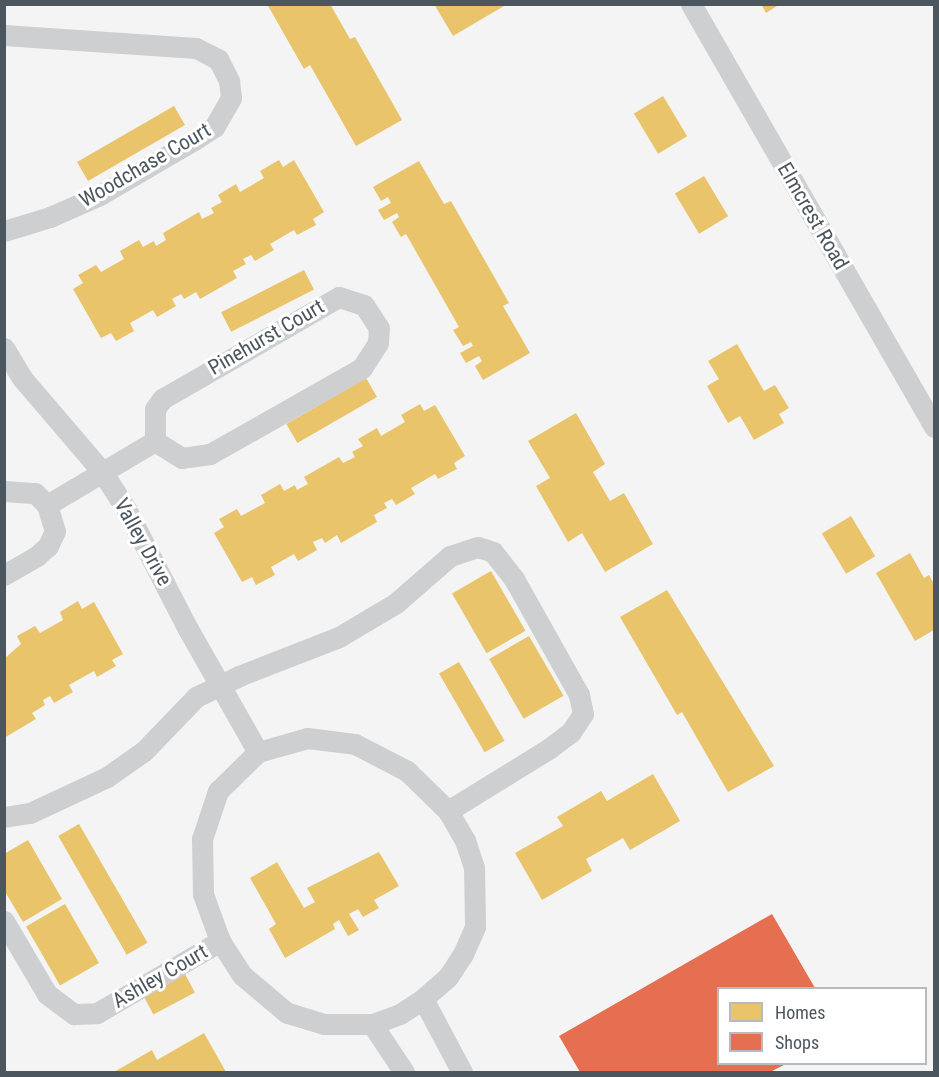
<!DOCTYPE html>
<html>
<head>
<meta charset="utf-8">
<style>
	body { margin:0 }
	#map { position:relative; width:939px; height:1077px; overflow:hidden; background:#f4f4f4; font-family:"Roboto Condensed",sans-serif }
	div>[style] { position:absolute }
	.homes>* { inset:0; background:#e9c46a; transform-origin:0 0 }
	.shops>* { inset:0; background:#e76f51 }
	.street>* { height:21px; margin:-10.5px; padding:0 10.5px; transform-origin:10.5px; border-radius:10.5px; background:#cdcfd1 }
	span { translate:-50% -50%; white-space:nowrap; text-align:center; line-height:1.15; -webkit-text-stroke:6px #fff; paint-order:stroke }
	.street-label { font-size:21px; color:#4b565f }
	.frame { position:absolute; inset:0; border:6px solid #4b565f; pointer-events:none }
	.legend { position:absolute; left:717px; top:987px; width:210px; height:78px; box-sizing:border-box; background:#fff; border:2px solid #b7bbbf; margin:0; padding:8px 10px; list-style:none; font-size:18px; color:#4b565f }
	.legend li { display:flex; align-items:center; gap:12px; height:30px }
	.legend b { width:30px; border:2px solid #b7bbbf }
</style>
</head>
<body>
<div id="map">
	<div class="homes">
		<i style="clip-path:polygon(267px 4px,330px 4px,350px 39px,355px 37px,402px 120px,356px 146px,310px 65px,304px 69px)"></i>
		<i style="clip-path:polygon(434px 4px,503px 4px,504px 6px,453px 36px)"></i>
		<i style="clip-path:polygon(761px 4px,780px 4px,766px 13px)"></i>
		<i style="left:663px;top:96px;width:47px;height:34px;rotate:59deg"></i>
		<i style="left:174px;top:106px;width:22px;height:112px;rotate:60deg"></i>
		<i style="clip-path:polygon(279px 160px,283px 167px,294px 160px,324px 212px,313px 219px,316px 225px,297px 235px,294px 230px,270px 244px,274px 250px,255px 261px,251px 255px,243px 259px,246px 264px,233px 271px,237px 278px,200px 299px,196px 292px,184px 299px,181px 294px,172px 299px,176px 306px,157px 317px,153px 310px,130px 323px,134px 331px,116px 341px,111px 333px,101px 338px,73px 289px,83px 283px,78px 275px,96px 265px,101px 272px,124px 259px,120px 251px,139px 240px,143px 247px,154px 241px,156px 246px,166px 240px,163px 233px,199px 212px,202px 219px,214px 213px,211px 208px,222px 202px,218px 195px,236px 184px,240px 192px,264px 178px,260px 171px)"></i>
		<i style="clip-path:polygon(419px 161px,444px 204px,451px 201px,509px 303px,503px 306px,530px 353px,483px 380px,475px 366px,482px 361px,479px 356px,466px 363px,460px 353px,473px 346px,471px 342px,463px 346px,453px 330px,459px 327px,406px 234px,401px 237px,392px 222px,399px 217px,397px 213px,384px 220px,378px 210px,391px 203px,388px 197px,381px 201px,373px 187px)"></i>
		<i style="left:704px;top:176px;width:47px;height:34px;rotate:59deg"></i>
		<i style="left:304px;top:270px;width:22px;height:93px;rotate:63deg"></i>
		<i style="clip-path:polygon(737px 344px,764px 391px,775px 385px,789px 408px,779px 414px,784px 423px,754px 440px,740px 416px,728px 423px,707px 386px,719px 379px,708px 361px)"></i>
		<i style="left:366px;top:378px;width:22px;height:92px;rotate:60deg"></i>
		<i style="clip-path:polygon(420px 404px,424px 411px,435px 405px,465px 456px,454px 463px,457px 469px,438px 479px,435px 474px,411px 488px,415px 494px,396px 505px,392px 499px,384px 503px,387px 508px,374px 515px,377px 522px,341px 543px,337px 535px,325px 543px,322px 538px,313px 542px,317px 550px,298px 561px,294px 554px,271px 567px,275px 575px,256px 585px,252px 577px,242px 582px,214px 533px,224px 527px,219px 519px,237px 509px,241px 516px,265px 503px,261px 495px,280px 484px,284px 491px,295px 485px,297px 490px,308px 484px,304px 477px,339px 457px,343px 463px,355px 457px,352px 452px,363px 446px,358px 439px,377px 428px,381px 436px,405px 422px,401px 415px)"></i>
		<i style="clip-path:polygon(576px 413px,605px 464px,593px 472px,610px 501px,624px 493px,653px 544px,605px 572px,582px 533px,568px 542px,536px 486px,550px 478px,528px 441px)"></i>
		<i style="left:851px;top:516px;width:47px;height:34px;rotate:59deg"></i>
		<i style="clip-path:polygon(910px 553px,924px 578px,929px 575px,934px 584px,934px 630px,915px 641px,876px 573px)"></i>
		<i style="left:491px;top:571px;width:69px;height:45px;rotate:60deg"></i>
		<i style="clip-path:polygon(667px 590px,774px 766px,728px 792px,682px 712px,677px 715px,620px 617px)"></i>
		<i style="clip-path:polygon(78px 601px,82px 609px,94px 602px,123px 654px,112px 660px,116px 666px,97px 677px,94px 671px,69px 685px,73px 692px,54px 703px,50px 696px,43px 700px,45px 705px,32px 713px,36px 719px,4px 738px,4px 659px,21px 644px,17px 636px,35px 626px,40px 633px,63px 620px,60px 612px)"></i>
		<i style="left:529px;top:636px;width:69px;height:46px;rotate:60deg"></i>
		<i style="left:459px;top:662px;width:91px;height:23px;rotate:60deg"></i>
		<i style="clip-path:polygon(653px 774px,680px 821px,630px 850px,623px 838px,586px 859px,592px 871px,542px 900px,515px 853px,563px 826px,557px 817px,601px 791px,607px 801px)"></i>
		<i style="left:79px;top:824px;width:137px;height:24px;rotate:60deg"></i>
		<i style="clip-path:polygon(28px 840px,62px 899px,23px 922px,4px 890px,4px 854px)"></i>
		<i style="clip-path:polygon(379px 852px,399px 886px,374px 900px,379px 908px,363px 917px,358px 909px,349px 914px,359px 930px,348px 936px,339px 920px,333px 924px,335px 929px,285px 958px,269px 929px,276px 924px,250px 878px,277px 862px,304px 908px,315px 902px,307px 888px)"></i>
		<i style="left:65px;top:904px;width:68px;height:45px;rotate:60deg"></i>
		<i style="left:185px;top:974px;width:21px;height:47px;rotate:62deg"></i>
		<i style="clip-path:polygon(204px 1033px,226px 1072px,114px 1072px,152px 1050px,157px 1060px)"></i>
	</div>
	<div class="shops">
		<i style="clip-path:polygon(772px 914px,815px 988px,718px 988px,718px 1064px,786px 1064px,770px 1072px,580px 1072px,559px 1036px)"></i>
	</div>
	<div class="street">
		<i style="left:691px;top:4px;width:488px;rotate:60.1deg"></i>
		<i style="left:4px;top:35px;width:192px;rotate:3.9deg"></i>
		<i style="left:196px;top:48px;width:25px;rotate:27deg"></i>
		<i style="left:218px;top:59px;width:25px;rotate:63deg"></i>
		<i style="left:229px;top:81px;width:17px;rotate:83deg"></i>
		<i style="left:231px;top:98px;width:34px;rotate:120deg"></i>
		<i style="left:214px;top:127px;width:24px;rotate:147deg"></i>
		<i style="left:194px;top:140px;width:109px;rotate:149.7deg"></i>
		<i style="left:100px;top:195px;width:55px;rotate:156.3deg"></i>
		<i style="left:50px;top:217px;width:48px;rotate:163.1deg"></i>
		<i style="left:339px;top:297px;width:26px;rotate:18deg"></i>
		<i style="left:364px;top:305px;width:27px;rotate:57deg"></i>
		<i style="left:379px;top:328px;width:15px;rotate:94deg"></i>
		<i style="left:378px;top:343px;width:30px;rotate:123deg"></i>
		<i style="left:362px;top:368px;width:175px;rotate:150.5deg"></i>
		<i style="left:210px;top:454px;width:28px;rotate:172deg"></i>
		<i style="left:182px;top:458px;width:32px;rotate:-148deg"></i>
		<i style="left:155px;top:441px;width:32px;rotate:-90deg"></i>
		<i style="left:155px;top:409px;width:12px;rotate:-55deg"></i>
		<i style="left:162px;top:399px;width:204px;rotate:-30deg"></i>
		<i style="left:4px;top:348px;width:35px;rotate:59deg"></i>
		<i style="left:22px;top:378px;width:125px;rotate:49.5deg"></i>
		<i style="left:103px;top:473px;width:43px;rotate:57.4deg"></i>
		<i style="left:126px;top:509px;width:135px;rotate:62.7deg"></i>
		<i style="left:188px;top:629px;width:142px;rotate:60.4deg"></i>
		<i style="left:4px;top:491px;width:31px;rotate:4deg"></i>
		<i style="left:35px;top:493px;width:17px;rotate:45deg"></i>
		<i style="left:47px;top:505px;width:27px;rotate:73deg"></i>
		<i style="left:55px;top:531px;width:17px;rotate:115deg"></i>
		<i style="left:48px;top:546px;width:15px;rotate:138deg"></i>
		<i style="left:37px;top:556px;width:38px;rotate:150deg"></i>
		<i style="left:47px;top:505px;width:126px;rotate:-30.7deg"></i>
		<i style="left:307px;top:738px;width:48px;rotate:7.1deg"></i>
		<i style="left:355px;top:744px;width:59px;rotate:27.4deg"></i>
		<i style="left:407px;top:771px;width:57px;rotate:44.3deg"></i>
		<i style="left:448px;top:811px;width:34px;rotate:60deg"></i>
		<i style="left:465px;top:840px;width:28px;rotate:72deg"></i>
		<i style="left:474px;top:867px;width:60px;rotate:89deg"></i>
		<i style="left:475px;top:927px;width:30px;rotate:114deg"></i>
		<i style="left:463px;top:954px;width:27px;rotate:123deg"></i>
		<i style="left:448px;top:977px;width:33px;rotate:139deg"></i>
		<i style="left:423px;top:999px;width:27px;rotate:147deg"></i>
		<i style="left:400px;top:1014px;width:30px;rotate:160deg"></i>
		<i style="left:372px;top:1024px;width:48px;rotate:180deg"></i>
		<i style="left:324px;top:1024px;width:39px;rotate:-163deg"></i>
		<i style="left:287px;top:1013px;width:59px;rotate:-139.8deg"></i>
		<i style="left:242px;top:975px;width:40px;rotate:-122.9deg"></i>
		<i style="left:220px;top:941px;width:50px;rotate:-109.9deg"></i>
		<i style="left:203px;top:894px;width:55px;rotate:-91deg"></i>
		<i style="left:202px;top:839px;width:51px;rotate:-71.6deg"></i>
		<i style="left:218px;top:791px;width:56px;rotate:-44.3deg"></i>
		<i style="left:258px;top:752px;width:51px;rotate:-15.9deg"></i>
		<i style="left:4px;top:817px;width:26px;rotate:-9deg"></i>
		<i style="left:30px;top:813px;width:85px;rotate:-25.1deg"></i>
		<i style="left:107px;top:777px;width:45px;rotate:-35.1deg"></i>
		<i style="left:144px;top:751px;width:75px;rotate:-46.1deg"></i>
		<i style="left:196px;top:697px;width:48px;rotate:-26deg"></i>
		<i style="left:239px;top:676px;width:107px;rotate:-21.3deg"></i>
		<i style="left:339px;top:637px;width:66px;rotate:-30.8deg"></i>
		<i style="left:396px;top:603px;width:72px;rotate:-41deg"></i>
		<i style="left:450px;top:556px;width:29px;rotate:-18deg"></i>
		<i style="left:478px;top:547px;width:16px;rotate:18deg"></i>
		<i style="left:493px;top:552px;width:34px;rotate:52deg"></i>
		<i style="left:514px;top:579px;width:133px;rotate:60.7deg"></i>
		<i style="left:579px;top:695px;width:19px;rotate:78deg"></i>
		<i style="left:583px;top:714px;width:22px;rotate:124deg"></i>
		<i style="left:571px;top:732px;width:26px;rotate:143deg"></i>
		<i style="left:550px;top:748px;width:120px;rotate:148.3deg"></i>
		<i style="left:4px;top:921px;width:85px;rotate:59.5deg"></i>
		<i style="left:47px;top:994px;width:34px;rotate:37deg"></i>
		<i style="left:74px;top:1014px;width:23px;rotate:-2deg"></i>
		<i style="left:97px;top:1013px;width:143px;rotate:-30.3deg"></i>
		<i style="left:423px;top:999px;width:83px;rotate:61.9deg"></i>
		<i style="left:372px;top:1024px;width:58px;rotate:56.3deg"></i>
	</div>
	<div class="street-label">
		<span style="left:145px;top:165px;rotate:-30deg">Woodchase Court</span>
		<span style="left:813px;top:216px;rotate:60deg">Elmcrest Road</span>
		<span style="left:266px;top:337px;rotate:-30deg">Pinehurst Court</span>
		<span style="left:143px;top:542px;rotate:61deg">Valley Drive</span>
		<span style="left:160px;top:976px;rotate:-30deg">Ashley Court</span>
	</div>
	<div class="frame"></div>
	<ul class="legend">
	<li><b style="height:16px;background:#e9c46a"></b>Homes</li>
	<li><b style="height:16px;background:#e76f51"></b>Shops</li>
	</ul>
</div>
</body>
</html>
